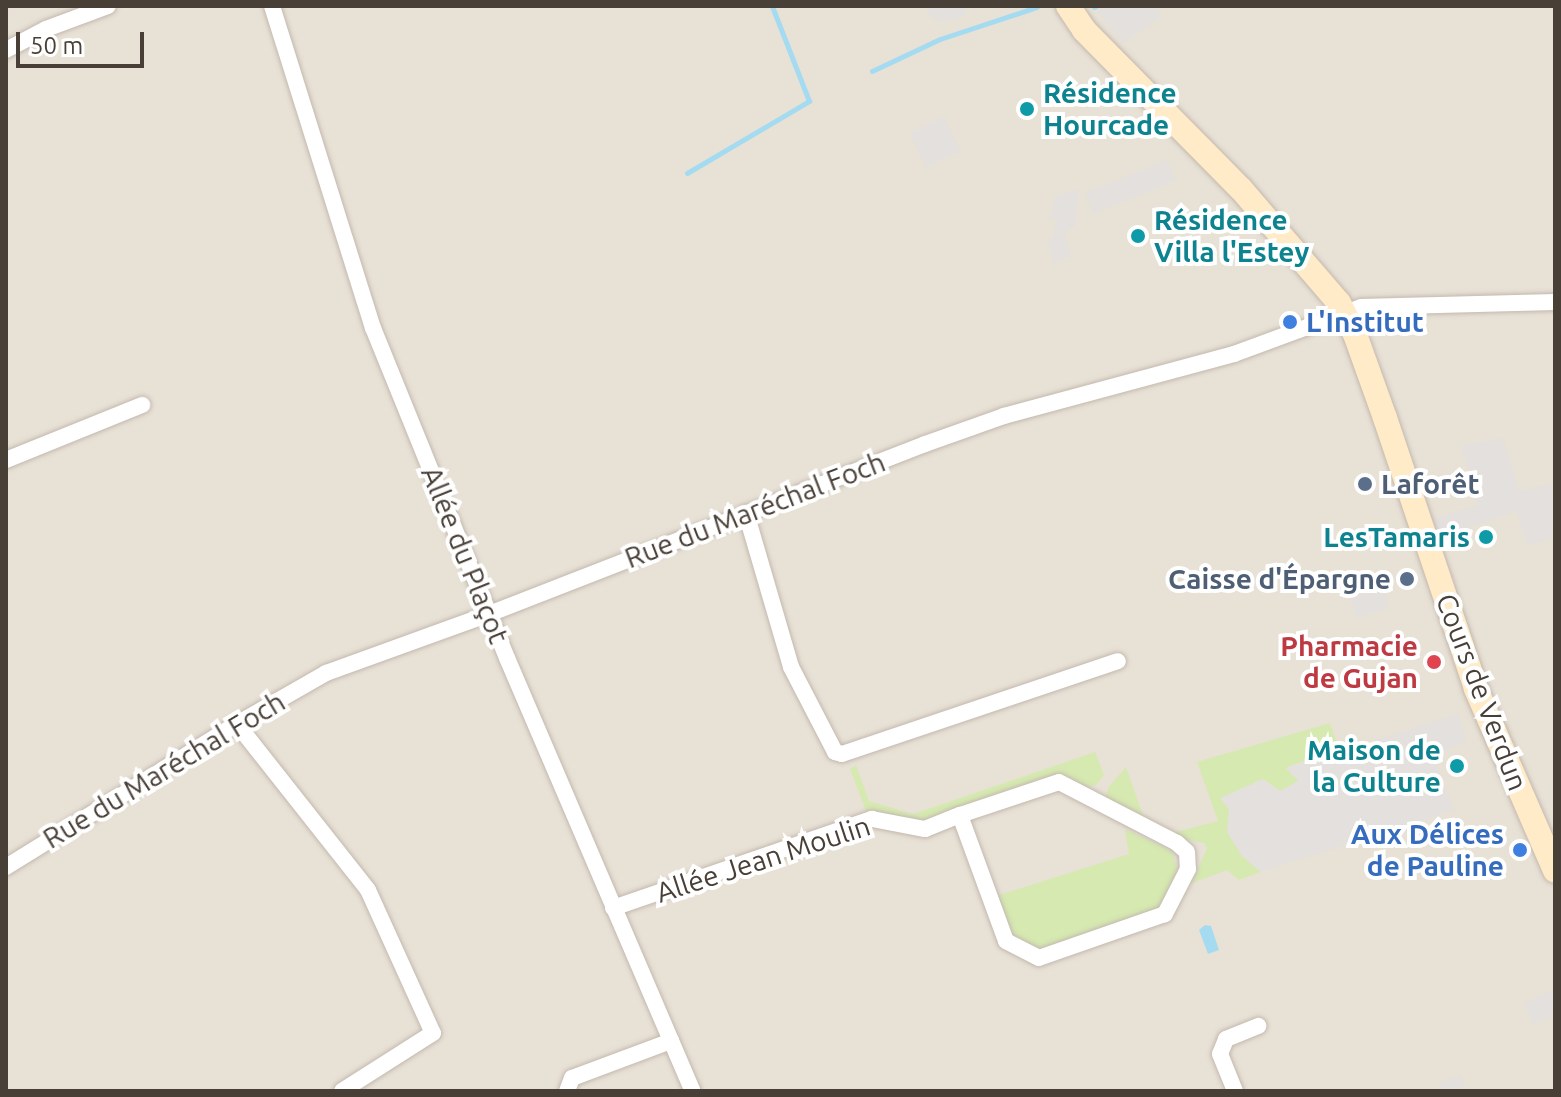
<!DOCTYPE html>
<html>
<head>
<meta charset="utf-8">
<style>
	body { margin:0 }
	#map { position:relative; width:1561px; height:1097px; overflow:hidden; background:#f4efe8; font-family:Ubuntu,sans-serif }
	div>[style] { position:absolute }
	.residential>* { inset:0; background:#e8e1d6; transform-origin:0 0 }
	.green>* { inset:0; background:#d6e9b1 }
	.parking>* { inset:0; background:#e3e0dd; transform-origin:0 0 }
	.water>* { inset:0; background:#a5dbf1 }
	.stream>* { height:5px; margin:-2.5px; padding:0 2.5px; transform-origin:2.5px; border-radius:2.5px; background:#a5dbf1 }
	.roads { filter:drop-shadow(0 0 2px #c3b9ae) drop-shadow(0 0 2px #c3b9ae) }
	.minor>* { height:16px; margin:-8px; padding:0 8px; transform-origin:8px; border-radius:8px; background:#fff }
	.secondary>* { height:24px; margin:-12px; padding:0 12px; transform-origin:12px; border-radius:12px; background:#ffebc8 }
	.dots>* { width:22px; height:22px; translate:-50% -50%; box-sizing:border-box; border:4px solid #fff; border-radius:50% }
	span { translate:-50% -50%; white-space:nowrap; text-align:center; line-height:1.15; -webkit-text-stroke:8px #fff; paint-order:stroke }
	.culture-label { font-size:28px; color:#0d838f; font-weight:700 }
	.left { translate:0 -50%; text-align:left }
	.right { translate:-100% -50%; text-align:right }
	.shop-label { font-size:28px; color:#366cbe; font-weight:700 }
	.service-label { font-size:28px; color:#4e5e75; font-weight:700 }
	.street-label { font-size:28px; color:#483f37 }
	.health-label { font-size:28px; color:#be3a42; font-weight:700 }
	.frame { position:absolute; inset:0; border:8px solid #483f37; pointer-events:none }
	.scale { position:absolute; left:16px; top:32px; width:128px; height:36px; box-sizing:border-box; border:4px solid #483f37; border-top:0; padding-left:10px; font-size:24px; line-height:28px; white-space:nowrap; color:#483f37; -webkit-text-stroke:6px #fff; paint-order:stroke }
</style>
</head>
<body>
<div id="map">
	<div class="residential">
		<i style="left:6px;top:6px;width:1549px;height:1085px"></i>
	</div>
	<div class="green">
		<i style="clip-path:polygon(1330px 723px,1339px 749px,1287px 767px,1299px 781px,1291px 787px,1229px 809px,1242px 856px,1261px 872px,1239px 880px,1227px 870px,1192px 883px,1207px 848px,1204px 843px,1172px 837px,1172px 833px,1218px 821px,1197px 762px)"></i>
		<i style="clip-path:polygon(1095px 752px,1104px 775px,1096px 785px,1089px 787px,1067px 778px,1044px 779px,921px 821px,866px 811px,850px 769px,856px 765px,869px 801px,913px 814px)"></i>
		<i style="clip-path:polygon(1126px 767px,1144px 818px,1116px 806px,1106px 797px,1108px 788px)"></i>
		<i style="clip-path:polygon(1125px 829px,1172px 851px,1178px 872px,1158px 909px,1039px 950px,1012px 936px,996px 896px,1129px 854px)"></i>
	</div>
	<div class="parking">
		<i style="clip-path:polygon(922px 6px,963px 6px,967px 13px,960px 18px,937px 22px)"></i>
		<i style="clip-path:polygon(1104px 6px,1156px 6px,1162px 16px,1124px 43px,1096px 10px)"></i>
		<i style="left:944px;top:117px;width:38px;height:38px;rotate:65deg"></i>
		<i style="left:1167px;top:160px;width:22px;height:88px;rotate:68deg"></i>
		<i style="clip-path:polygon(1079px 189px,1075px 226px,1064px 233px,1071px 256px,1053px 263px,1048px 240px,1054px 237px,1056px 218px,1050px 219px,1055px 196px)"></i>
		<i style="clip-path:polygon(1503px 438px,1519px 491px,1554px 484px,1555px 538px,1528px 545px,1516px 511px,1438px 537px,1434px 519px,1478px 505px,1461px 446px)"></i>
		<i style="clip-path:polygon(1384px 588px,1388px 608px,1357px 618px,1350px 597px)"></i>
		<i style="clip-path:polygon(1458px 714px,1466px 741px,1433px 756px,1454px 810px,1261px 872px,1242px 856px,1227px 832px,1229px 809px,1220px 798px,1263px 779px,1280px 791px,1298px 781px,1286px 768px)"></i>
		<i style="clip-path:polygon(1555px 989px,1555px 1015px,1533px 1024px,1524px 1003px)"></i>
		<i style="clip-path:polygon(1461px 1075px,1466px 1091px,1443px 1091px,1440px 1082px)"></i>
	</div>
	<div class="water">
		<i style="clip-path:polygon(1205px 925px,1211px 926px,1219px 950px,1208px 954px,1199px 930px)"></i>
	</div>
	<div class="stream">
		<i style="left:1094px;top:7px;width:2px;rotate:-27deg"></i>
		<i style="left:872px;top:71px;width:75px;rotate:-25.2deg"></i>
		<i style="left:940px;top:39px;width:102px;rotate:-18.3deg"></i>
		<i style="left:687px;top:173px;width:142px;rotate:-30.5deg"></i>
		<i style="left:809px;top:101px;width:102px;rotate:-111.3deg"></i>
	</div>
	<div class="roads">
		<div class="minor">
			<i style="left:272px;top:6px;width:337px;rotate:72.6deg"></i>
			<i style="left:373px;top:328px;width:356px;rotate:67.9deg"></i>
			<i style="left:507px;top:658px;width:471px;rotate:66.8deg"></i>
			<i style="left:6px;top:50px;width:45px;rotate:-27.7deg"></i>
			<i style="left:46px;top:29px;width:66px;rotate:-20.4deg"></i>
			<i style="left:6px;top:460px;width:147px;rotate:-22deg"></i>
			<i style="left:746px;top:513px;width:160px;rotate:73.7deg"></i>
			<i style="left:791px;top:667px;width:96px;rotate:62.6deg"></i>
			<i style="left:835px;top:752px;width:7px;rotate:16deg"></i>
			<i style="left:842px;top:754px;width:291px;rotate:-18.6deg"></i>
			<i style="left:237px;top:724px;width:211px;rotate:51.7deg"></i>
			<i style="left:368px;top:890px;width:157px;rotate:65.6deg"></i>
			<i style="left:433px;top:1033px;width:108px;rotate:147.5deg"></i>
			<i style="left:6px;top:867px;width:272px;rotate:-31.8deg"></i>
			<i style="left:237px;top:724px;width:103px;rotate:-29.8deg"></i>
			<i style="left:326px;top:673px;width:173px;rotate:-19.9deg"></i>
			<i style="left:489px;top:614px;width:468px;rotate:-21.3deg"></i>
			<i style="left:925px;top:444px;width:84px;rotate:-19.5deg"></i>
			<i style="left:1004px;top:416px;width:238px;rotate:-15.1deg"></i>
			<i style="left:1234px;top:354px;width:135px;rotate:-20.3deg"></i>
			<i style="left:1361px;top:307px;width:194px;rotate:-1.5deg"></i>
			<i style="left:613px;top:908px;width:274px;rotate:-19deg"></i>
			<i style="left:872px;top:819px;width:54px;rotate:10.7deg"></i>
			<i style="left:925px;top:829px;width:38px;rotate:-22deg"></i>
			<i style="left:960px;top:815px;width:104px;rotate:-18.4deg"></i>
			<i style="left:1059px;top:782px;width:133px;rotate:27.3deg"></i>
			<i style="left:1177px;top:843px;width:13px;rotate:42deg"></i>
			<i style="left:1187px;top:852px;width:17px;rotate:87deg"></i>
			<i style="left:1188px;top:869px;width:51px;rotate:117.1deg"></i>
			<i style="left:1165px;top:914px;width:133px;rotate:160.8deg"></i>
			<i style="left:1039px;top:958px;width:37px;rotate:-153deg"></i>
			<i style="left:1006px;top:941px;width:134px;rotate:-110.1deg"></i>
			<i style="left:567px;top:1091px;width:14px;rotate:-69deg"></i>
			<i style="left:572px;top:1078px;width:106px;rotate:-20.5deg"></i>
			<i style="left:1235px;top:1091px;width:40px;rotate:-112deg"></i>
			<i style="left:1220px;top:1054px;width:16px;rotate:-68deg"></i>
			<i style="left:1226px;top:1039px;width:35px;rotate:-22deg"></i>
		</div>
		<div class="secondary">
			<i style="left:1068px;top:6px;width:29px;rotate:56deg"></i>
			<i style="left:1084px;top:30px;width:223px;rotate:45.4deg"></i>
			<i style="left:1241px;top:189px;width:150px;rotate:49.3deg"></i>
			<i style="left:1339px;top:303px;width:38px;rotate:63deg"></i>
			<i style="left:1356px;top:337px;width:86px;rotate:70.3deg"></i>
			<i style="left:1385px;top:418px;width:286px;rotate:71.4deg"></i>
			<i style="left:1476px;top:689px;width:198px;rotate:66.5deg"></i>
		</div>
	</div>
	<div class="dots">
		<i style="left:1027px;top:109px;background:#0f9aa8"></i>
		<i style="left:1138px;top:236px;background:#0f9aa8"></i>
		<i style="left:1290px;top:322px;background:#3f7fe0"></i>
		<i style="left:1365px;top:484px;background:#5c6f8a"></i>
		<i style="left:1486px;top:537px;background:#0f9aa8"></i>
		<i style="left:1407px;top:579px;background:#5c6f8a"></i>
		<i style="left:1434px;top:662px;background:#e0444e"></i>
		<i style="left:1457px;top:766px;background:#0f9aa8"></i>
		<i style="left:1520px;top:850px;background:#3f7fe0"></i>
	</div>
	<div class="culture-label">
		<span class="left" style="left:1043px;top:109px">Résidence<br>Hourcade</span>
		<span class="left" style="left:1154px;top:236px">Résidence<br>Villa l'Estey</span>
		<span class="right" style="left:1470px;top:537px">LesTamaris</span>
		<span class="right" style="left:1441px;top:766px">Maison de<br>la Culture</span>
	</div>
	<div class="shop-label">
		<span class="left" style="left:1306px;top:322px">L'Institut</span>
		<span class="right" style="left:1504px;top:850px">Aux Délices<br>de Pauline</span>
	</div>
	<div class="service-label">
		<span class="left" style="left:1381px;top:484px">Laforêt</span>
		<span class="right" style="left:1391px;top:579px">Caisse d'Épargne</span>
	</div>
	<div class="street-label">
		<span style="left:755px;top:510px;rotate:-21deg">Rue du Maréchal Foch</span>
		<span style="left:465px;top:555px;rotate:68deg">Allée du Plaçot</span>
		<span style="left:1482px;top:692px;rotate:69deg">Cours de Verdun</span>
		<span style="left:164px;top:770px;rotate:-31deg">Rue du Maréchal Foch</span>
		<span style="left:763px;top:859px;rotate:-18deg">Allée Jean Moulin</span>
	</div>
	<div class="health-label">
		<span class="right" style="left:1418px;top:662px">Pharmacie<br>de Gujan</span>
	</div>
	<div class="frame"></div>
	<div class="scale">50 m</div>
</div>
</body>
</html>
